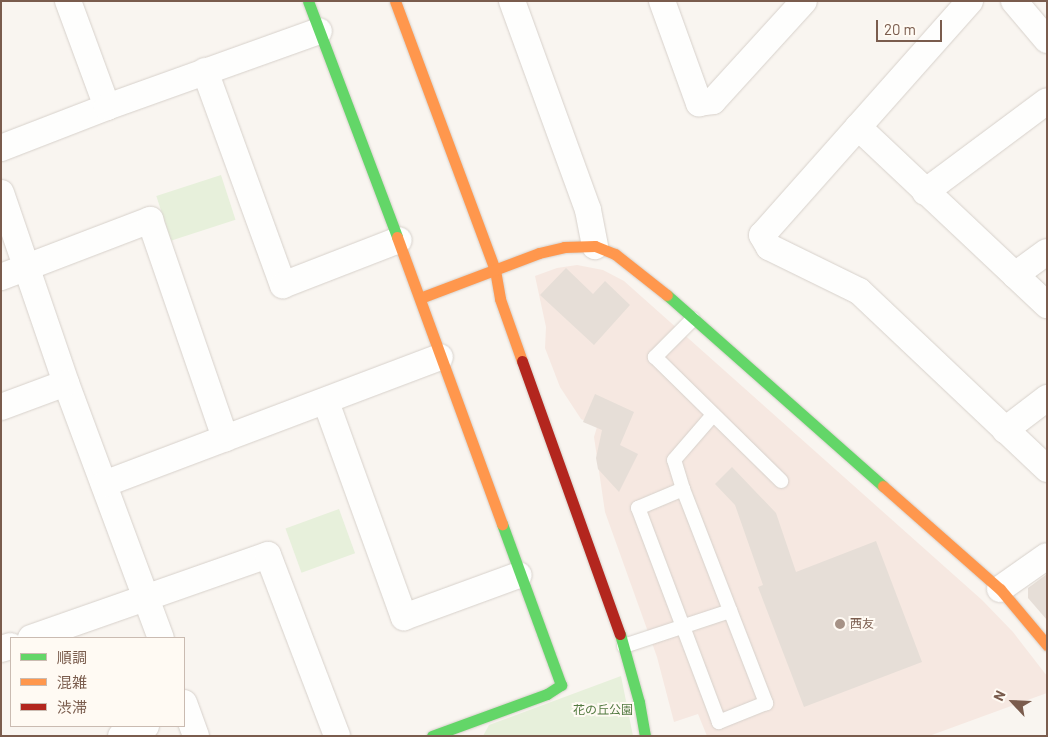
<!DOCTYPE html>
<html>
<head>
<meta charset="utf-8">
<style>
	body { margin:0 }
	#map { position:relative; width:1048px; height:737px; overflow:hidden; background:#f9f5f0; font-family:Barlow,"Noto Sans JP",sans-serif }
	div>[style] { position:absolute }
	.commercial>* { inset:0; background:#f6e8e1 }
	.green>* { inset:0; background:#e7f0db; transform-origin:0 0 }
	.building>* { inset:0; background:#e6ded7 }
	.roads { filter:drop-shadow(0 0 1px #d7d1cb) drop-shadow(0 0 1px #d7d1cb) }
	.lane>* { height:14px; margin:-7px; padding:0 7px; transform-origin:7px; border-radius:7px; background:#fefefd }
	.street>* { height:26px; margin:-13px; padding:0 13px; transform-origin:13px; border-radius:13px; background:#fefefd }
	.fast>* { height:11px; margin:-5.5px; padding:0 5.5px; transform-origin:5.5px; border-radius:5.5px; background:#63d668 }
	.slow>* { height:11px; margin:-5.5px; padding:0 5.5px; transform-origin:5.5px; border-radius:5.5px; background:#ff974d }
	.jam>* { height:11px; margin:-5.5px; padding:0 5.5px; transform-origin:5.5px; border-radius:5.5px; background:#b3261e }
	.dots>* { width:14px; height:14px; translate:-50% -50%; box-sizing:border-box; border:2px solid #fffaf3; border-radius:50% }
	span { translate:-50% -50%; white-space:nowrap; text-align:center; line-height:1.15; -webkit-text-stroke:4px #fffaf3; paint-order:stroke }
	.poi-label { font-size:12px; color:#7a5c4d }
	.left { translate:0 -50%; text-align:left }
	.park-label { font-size:12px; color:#537a41 }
	.frame { position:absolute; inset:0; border:2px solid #7a5c4d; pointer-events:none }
	.legend { position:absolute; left:10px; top:637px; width:175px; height:90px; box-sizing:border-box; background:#fffaf3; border:1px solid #cabbb1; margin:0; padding:6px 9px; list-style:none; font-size:15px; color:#7a5c4d }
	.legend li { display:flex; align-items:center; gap:10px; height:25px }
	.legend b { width:25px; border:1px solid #cabbb1 }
	.north { position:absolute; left:988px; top:677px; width:50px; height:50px; -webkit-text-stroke:4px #fffaf3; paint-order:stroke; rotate:295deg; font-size:14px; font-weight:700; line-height:20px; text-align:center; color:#7a5c4d }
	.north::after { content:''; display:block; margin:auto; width:18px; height:22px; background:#7a5c4d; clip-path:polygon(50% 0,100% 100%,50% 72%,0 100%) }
	.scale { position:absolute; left:876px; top:20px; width:66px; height:22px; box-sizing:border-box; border:2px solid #7a5c4d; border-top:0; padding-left:6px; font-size:15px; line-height:18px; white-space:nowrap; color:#7a5c4d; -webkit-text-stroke:4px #fffaf3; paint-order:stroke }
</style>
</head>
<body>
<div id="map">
	<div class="commercial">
		<i style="clip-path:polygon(577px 265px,603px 270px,624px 281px,982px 600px,1013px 632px,1047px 676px,1047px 693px,929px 736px,707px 736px,698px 714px,674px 722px,657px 657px,605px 512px,594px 437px,597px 427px,581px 419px,560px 387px,545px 348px,546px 327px,535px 276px,557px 268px)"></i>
	</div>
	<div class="green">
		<i style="left:221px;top:175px;width:47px;height:68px;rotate:72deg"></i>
		<i style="left:339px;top:509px;width:47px;height:57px;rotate:70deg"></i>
		<i style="clip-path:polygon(621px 676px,633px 736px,483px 736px,489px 725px)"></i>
	</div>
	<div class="building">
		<i style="clip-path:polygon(566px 268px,593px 294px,605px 281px,630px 305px,594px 345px,540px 295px)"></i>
		<i style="clip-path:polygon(595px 394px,634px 412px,620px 445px,638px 454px,619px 492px,598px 469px,596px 458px,602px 430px,583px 422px)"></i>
		<i style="clip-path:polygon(732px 467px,776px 513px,796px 572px,876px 541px,922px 662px,804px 707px,758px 587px,763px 585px,735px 505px,715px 484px)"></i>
		<i style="clip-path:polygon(1047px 574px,1047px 620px,1028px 598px,1028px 588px)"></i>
	</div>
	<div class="roads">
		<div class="lane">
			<i style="left:693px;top:319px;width:54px;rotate:135deg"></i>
			<i style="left:655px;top:357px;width:177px;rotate:44.5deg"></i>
			<i style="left:683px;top:489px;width:230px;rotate:68.8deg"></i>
			<i style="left:766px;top:703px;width:51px;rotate:158deg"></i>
			<i style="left:719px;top:722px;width:229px;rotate:-110.7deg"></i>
			<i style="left:638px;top:508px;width:49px;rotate:-22.9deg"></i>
			<i style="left:683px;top:489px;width:30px;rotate:-107deg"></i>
			<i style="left:674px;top:460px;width:60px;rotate:-49.1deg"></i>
			<i style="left:624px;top:646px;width:112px;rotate:-18.3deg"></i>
		</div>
		<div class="street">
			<i style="left:68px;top:1px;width:113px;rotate:69.8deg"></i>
			<i style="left:512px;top:1px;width:222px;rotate:70deg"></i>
			<i style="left:588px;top:210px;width:37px;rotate:79deg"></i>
			<i style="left:662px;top:1px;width:109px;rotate:70.1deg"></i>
			<i style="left:699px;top:103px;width:14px;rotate:-8deg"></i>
			<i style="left:713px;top:101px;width:135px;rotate:-47.7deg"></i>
			<i style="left:970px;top:1px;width:313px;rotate:131.6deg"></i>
			<i style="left:762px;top:235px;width:14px;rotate:60deg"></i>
			<i style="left:769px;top:247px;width:100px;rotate:26.1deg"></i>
			<i style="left:859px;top:291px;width:259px;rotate:43.4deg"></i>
			<i style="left:1014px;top:1px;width:51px;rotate:49.8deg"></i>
			<i style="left:205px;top:71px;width:228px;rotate:70deg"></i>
			<i style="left:283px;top:285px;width:124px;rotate:-21.2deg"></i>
			<i style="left:858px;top:127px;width:260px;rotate:43.3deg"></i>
			<i style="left:1px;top:148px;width:114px;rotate:-21.1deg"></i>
			<i style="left:107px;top:107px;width:225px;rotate:-19.7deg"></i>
			<i style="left:925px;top:192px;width:152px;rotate:-36.7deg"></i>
			<i style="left:1px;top:193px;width:201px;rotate:71.1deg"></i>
			<i style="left:66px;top:383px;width:272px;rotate:69.6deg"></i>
			<i style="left:1015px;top:275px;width:39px;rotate:-36deg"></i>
			<i style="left:1px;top:277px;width:160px;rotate:-20.9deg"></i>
			<i style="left:150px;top:220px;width:231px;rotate:71deg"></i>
			<i style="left:326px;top:402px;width:229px;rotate:70.1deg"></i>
			<i style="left:404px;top:617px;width:122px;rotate:-20.1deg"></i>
			<i style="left:1px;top:407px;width:69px;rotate:-20.3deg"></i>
			<i style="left:1005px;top:430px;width:53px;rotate:-37.3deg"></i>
			<i style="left:104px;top:484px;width:359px;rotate:-20.7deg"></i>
			<i style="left:1000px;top:589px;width:57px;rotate:-35.1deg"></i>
			<i style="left:31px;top:638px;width:251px;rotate:-19.3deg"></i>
			<i style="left:268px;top:555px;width:194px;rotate:69.1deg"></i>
			<i style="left:1px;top:649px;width:10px;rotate:-17deg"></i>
			<i style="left:184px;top:703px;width:35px;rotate:70deg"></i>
			<i style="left:121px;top:736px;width:27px;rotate:-22deg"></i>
		</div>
		<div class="fast">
			<i style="left:308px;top:1px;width:252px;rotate:69.3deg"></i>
			<i style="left:667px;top:295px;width:288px;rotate:41.5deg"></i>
			<i style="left:620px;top:634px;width:71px;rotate:74.4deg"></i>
			<i style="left:639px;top:702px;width:35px;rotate:80deg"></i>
			<i style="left:432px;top:736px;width:122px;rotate:-20.1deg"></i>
			<i style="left:547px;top:694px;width:17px;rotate:-33deg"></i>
			<i style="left:561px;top:685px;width:171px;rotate:-110.1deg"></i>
		</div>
		<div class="slow">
			<i style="left:395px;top:1px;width:287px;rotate:69.6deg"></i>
			<i style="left:495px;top:270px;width:29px;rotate:80deg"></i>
			<i style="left:500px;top:299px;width:66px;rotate:70.5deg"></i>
			<i style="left:397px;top:237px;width:306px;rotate:69.9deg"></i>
			<i style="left:420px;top:298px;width:127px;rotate:-20.7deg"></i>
			<i style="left:539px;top:253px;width:26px;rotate:-13deg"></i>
			<i style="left:564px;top:247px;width:31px;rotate:-2deg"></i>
			<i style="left:595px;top:246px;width:22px;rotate:22deg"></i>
			<i style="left:615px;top:254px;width:66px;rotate:38.3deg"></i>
			<i style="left:883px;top:486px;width:156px;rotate:41.4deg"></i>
			<i style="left:1000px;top:589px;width:73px;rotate:50deg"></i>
		</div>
		<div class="jam">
			<i style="left:522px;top:361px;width:290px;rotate:70.3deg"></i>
		</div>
	</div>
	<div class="dots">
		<i style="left:840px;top:624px;background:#a69286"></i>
	</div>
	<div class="poi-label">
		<span class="left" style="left:850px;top:624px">西友</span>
	</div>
	<div class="park-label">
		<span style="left:603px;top:710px">花の丘公園</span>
	</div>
	<div class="frame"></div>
	<ul class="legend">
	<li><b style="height:6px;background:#63d668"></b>順調</li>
	<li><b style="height:6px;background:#ff974d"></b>混雑</li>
	<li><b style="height:6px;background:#b3261e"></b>渋滞</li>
	</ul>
	<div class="north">N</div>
	<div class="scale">20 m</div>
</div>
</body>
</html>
